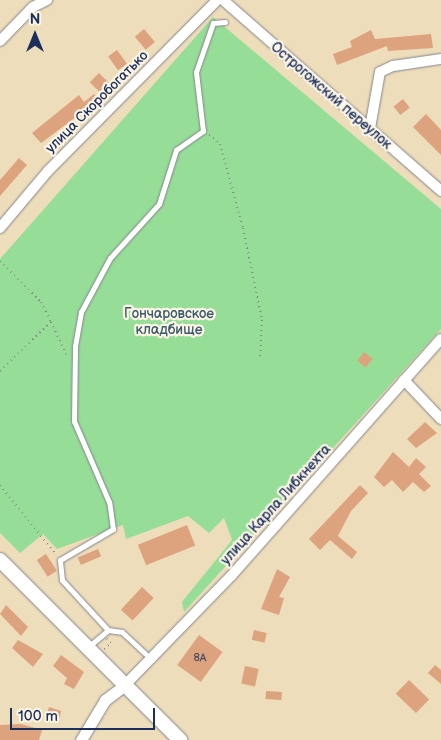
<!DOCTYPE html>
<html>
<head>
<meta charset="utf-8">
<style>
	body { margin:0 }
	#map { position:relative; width:441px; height:740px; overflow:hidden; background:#edb; font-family:"Balsamiq Sans",sans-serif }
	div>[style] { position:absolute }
	.green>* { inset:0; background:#96de98 }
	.building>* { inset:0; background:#dda37e; transform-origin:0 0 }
	.path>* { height:2px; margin-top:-1px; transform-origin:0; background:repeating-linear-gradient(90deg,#84868c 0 1px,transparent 0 5px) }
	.roads { filter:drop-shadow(0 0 1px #84868c) drop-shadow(0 0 1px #84868c) }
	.service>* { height:5px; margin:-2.5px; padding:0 2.5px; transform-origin:2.5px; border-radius:2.5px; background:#fff }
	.minor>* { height:10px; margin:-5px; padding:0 5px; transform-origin:5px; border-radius:5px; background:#fff }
	.tertiary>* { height:11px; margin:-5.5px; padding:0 5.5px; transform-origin:5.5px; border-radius:5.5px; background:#fff }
	.secondary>* { height:14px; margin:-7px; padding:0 7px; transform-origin:7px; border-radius:7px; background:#fff }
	span { translate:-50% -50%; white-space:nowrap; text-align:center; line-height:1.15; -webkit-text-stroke:4.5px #fcf5e5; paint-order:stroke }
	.number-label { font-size:11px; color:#4c4c66 }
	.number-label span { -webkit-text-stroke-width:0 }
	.street-label { font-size:14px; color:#1b2f5e }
	.park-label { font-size:14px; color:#3a5b6c }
	.north { position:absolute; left:10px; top:10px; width:50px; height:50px; -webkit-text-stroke:4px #fcf5e5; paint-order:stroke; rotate:0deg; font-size:14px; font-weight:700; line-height:20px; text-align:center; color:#1b2f5e }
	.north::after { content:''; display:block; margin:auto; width:18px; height:22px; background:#1b2f5e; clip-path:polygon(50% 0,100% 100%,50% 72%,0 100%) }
	.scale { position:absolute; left:10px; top:708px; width:145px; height:22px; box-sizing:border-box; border:2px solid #1b2f5e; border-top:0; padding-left:6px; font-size:15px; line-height:18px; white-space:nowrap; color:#1b2f5e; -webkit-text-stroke:4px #fcf5e5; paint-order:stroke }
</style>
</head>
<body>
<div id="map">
	<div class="green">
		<i style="clip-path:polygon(213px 17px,441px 209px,441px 329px,184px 612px,182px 602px,232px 540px,224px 518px,209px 533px,188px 516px,126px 539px,123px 525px,57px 549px,43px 534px,20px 553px,0 533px,0 259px)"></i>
	</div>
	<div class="building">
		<i style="left:144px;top:29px;width:17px;height:12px;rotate:50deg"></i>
		<i style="clip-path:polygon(371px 30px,375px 39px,431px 34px,433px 48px,388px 51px,387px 46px,337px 65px,333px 54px,352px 47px,350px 41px)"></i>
		<i style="left:117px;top:50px;width:17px;height:11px;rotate:54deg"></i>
		<i style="left:99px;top:73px;width:16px;height:13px;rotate:45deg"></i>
		<i style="clip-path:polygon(94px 94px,99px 100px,41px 143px,32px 133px,79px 95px,84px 102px)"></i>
		<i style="left:403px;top:99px;width:11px;height:12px;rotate:52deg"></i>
		<i style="clip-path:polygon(426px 114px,441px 130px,441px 155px,413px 127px)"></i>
		<i style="clip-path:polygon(19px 158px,27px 165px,0 196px,0 180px)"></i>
		<i style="left:364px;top:352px;width:11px;height:11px;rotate:38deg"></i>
		<i style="clip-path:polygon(425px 422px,437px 433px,416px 448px,407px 439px)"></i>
		<i style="clip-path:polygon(393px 452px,409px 467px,416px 458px,426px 467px,419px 474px,431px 486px,424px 492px,413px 482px,403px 492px,392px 480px,384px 487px,374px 477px)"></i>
		<i style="clip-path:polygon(360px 485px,368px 493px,351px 511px,338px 536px,357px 552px,352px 559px,330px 540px,320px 550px,309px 539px)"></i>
		<i style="left:187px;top:525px;width:22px;height:53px;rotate:68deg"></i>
		<i style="left:98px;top:549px;width:8px;height:22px;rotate:67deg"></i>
		<i style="left:46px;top:554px;width:20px;height:11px;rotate:57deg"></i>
		<i style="clip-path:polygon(277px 569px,290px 577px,279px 597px,284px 598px,279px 615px,261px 609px)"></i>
		<i style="left:142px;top:587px;width:16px;height:31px;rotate:43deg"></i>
		<i style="clip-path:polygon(6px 605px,28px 627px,21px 636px,0 614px)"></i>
		<i style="left:254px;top:630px;width:13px;height:10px;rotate:13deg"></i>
		<i style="left:199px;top:635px;width:29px;height:37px;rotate:36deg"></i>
		<i style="clip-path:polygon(18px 640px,43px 654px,33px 667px,12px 648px)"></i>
		<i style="clip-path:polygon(61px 655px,84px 672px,74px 689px,64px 684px,67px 678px,53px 666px)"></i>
		<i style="clip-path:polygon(435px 665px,441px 670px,441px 684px,428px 673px)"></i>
		<i style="left:245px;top:666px;width:14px;height:18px;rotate:12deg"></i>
		<i style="left:409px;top:680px;width:28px;height:19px;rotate:44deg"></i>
		<i style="left:266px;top:691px;width:16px;height:8px;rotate:4deg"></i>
		<i style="left:49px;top:707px;width:13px;height:11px;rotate:18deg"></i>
		<i style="clip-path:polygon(0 725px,21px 724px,42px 730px,39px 740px,0 740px)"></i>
	</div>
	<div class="path">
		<i style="left:209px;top:135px;width:14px;rotate:39deg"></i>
		<i style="left:220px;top:144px;width:87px;rotate:74.7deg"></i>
		<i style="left:243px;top:228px;width:94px;rotate:78.3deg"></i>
		<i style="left:262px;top:320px;width:40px;rotate:92.9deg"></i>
		<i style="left:0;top:261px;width:58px;rotate:45deg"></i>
		<i style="left:41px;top:302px;width:22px;rotate:63deg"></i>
		<i style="left:0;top:371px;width:71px;rotate:-43.9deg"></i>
		<i style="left:51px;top:322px;width:38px;rotate:65deg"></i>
		<i style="left:0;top:485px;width:90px;rotate:51.3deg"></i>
		<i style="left:104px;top:649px;width:9px;rotate:-41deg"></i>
		<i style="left:111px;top:643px;width:6px;rotate:-135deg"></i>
	</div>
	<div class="roads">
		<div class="service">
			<i style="left:88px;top:647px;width:26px;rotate:-40deg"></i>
			<i style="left:152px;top:660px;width:41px;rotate:-137deg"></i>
			<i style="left:122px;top:632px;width:14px;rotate:-172deg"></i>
			<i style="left:108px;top:630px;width:68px;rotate:-132.6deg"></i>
			<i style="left:62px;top:580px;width:20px;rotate:-96deg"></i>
			<i style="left:60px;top:560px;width:61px;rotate:-30.3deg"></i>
			<i style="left:113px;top:529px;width:27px;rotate:-98deg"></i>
			<i style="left:109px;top:502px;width:88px;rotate:-113.4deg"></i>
			<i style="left:74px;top:421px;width:75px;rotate:-89.2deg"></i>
			<i style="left:75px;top:346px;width:35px;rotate:-80deg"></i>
			<i style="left:81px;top:312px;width:61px;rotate:-61.8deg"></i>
			<i style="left:110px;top:258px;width:73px;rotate:-47.8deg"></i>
			<i style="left:159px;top:204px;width:57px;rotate:-72.5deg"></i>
			<i style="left:176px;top:150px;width:33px;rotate:-35deg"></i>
			<i style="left:203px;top:131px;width:59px;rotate:-96.8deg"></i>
			<i style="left:196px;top:72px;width:52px;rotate:-70.9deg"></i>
			<i style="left:213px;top:23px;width:12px;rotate:-5deg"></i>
		</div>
		<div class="minor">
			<i style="left:223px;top:0;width:290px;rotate:41.2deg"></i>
			<i style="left:0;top:41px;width:47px;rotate:-45.9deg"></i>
			<i style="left:33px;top:7px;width:16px;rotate:-27deg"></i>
			<i style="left:370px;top:128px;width:57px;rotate:-79.9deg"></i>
			<i style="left:380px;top:72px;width:14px;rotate:-25deg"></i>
			<i style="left:393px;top:66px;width:49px;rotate:-8.3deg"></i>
			<i style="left:0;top:228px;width:75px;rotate:-49.9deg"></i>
			<i style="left:48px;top:171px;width:240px;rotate:-45.3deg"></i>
			<i style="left:404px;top:380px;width:54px;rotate:46.5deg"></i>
			<i style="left:126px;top:684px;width:152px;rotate:-45.8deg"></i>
			<i style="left:232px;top:575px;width:315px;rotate:-48.5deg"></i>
		</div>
		<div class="tertiary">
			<i style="left:81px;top:740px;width:47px;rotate:-59deg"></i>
			<i style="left:105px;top:700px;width:26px;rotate:-37deg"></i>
		</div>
		<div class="secondary">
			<i style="left:0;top:560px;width:255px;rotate:45deg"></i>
		</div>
	</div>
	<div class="number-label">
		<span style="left:200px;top:658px">8А</span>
	</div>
	<div class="street-label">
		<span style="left:331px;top:96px;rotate:41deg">Острогожский переулок</span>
		<span style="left:97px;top:102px;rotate:-45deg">улица Скоробогатько</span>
		<span style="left:276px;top:505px;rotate:-48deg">улица Карла Либкнехта</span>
	</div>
	<div class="park-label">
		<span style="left:169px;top:322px">Гончаровское<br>кладбище</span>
	</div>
	<div class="north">N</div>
	<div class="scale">100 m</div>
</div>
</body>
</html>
